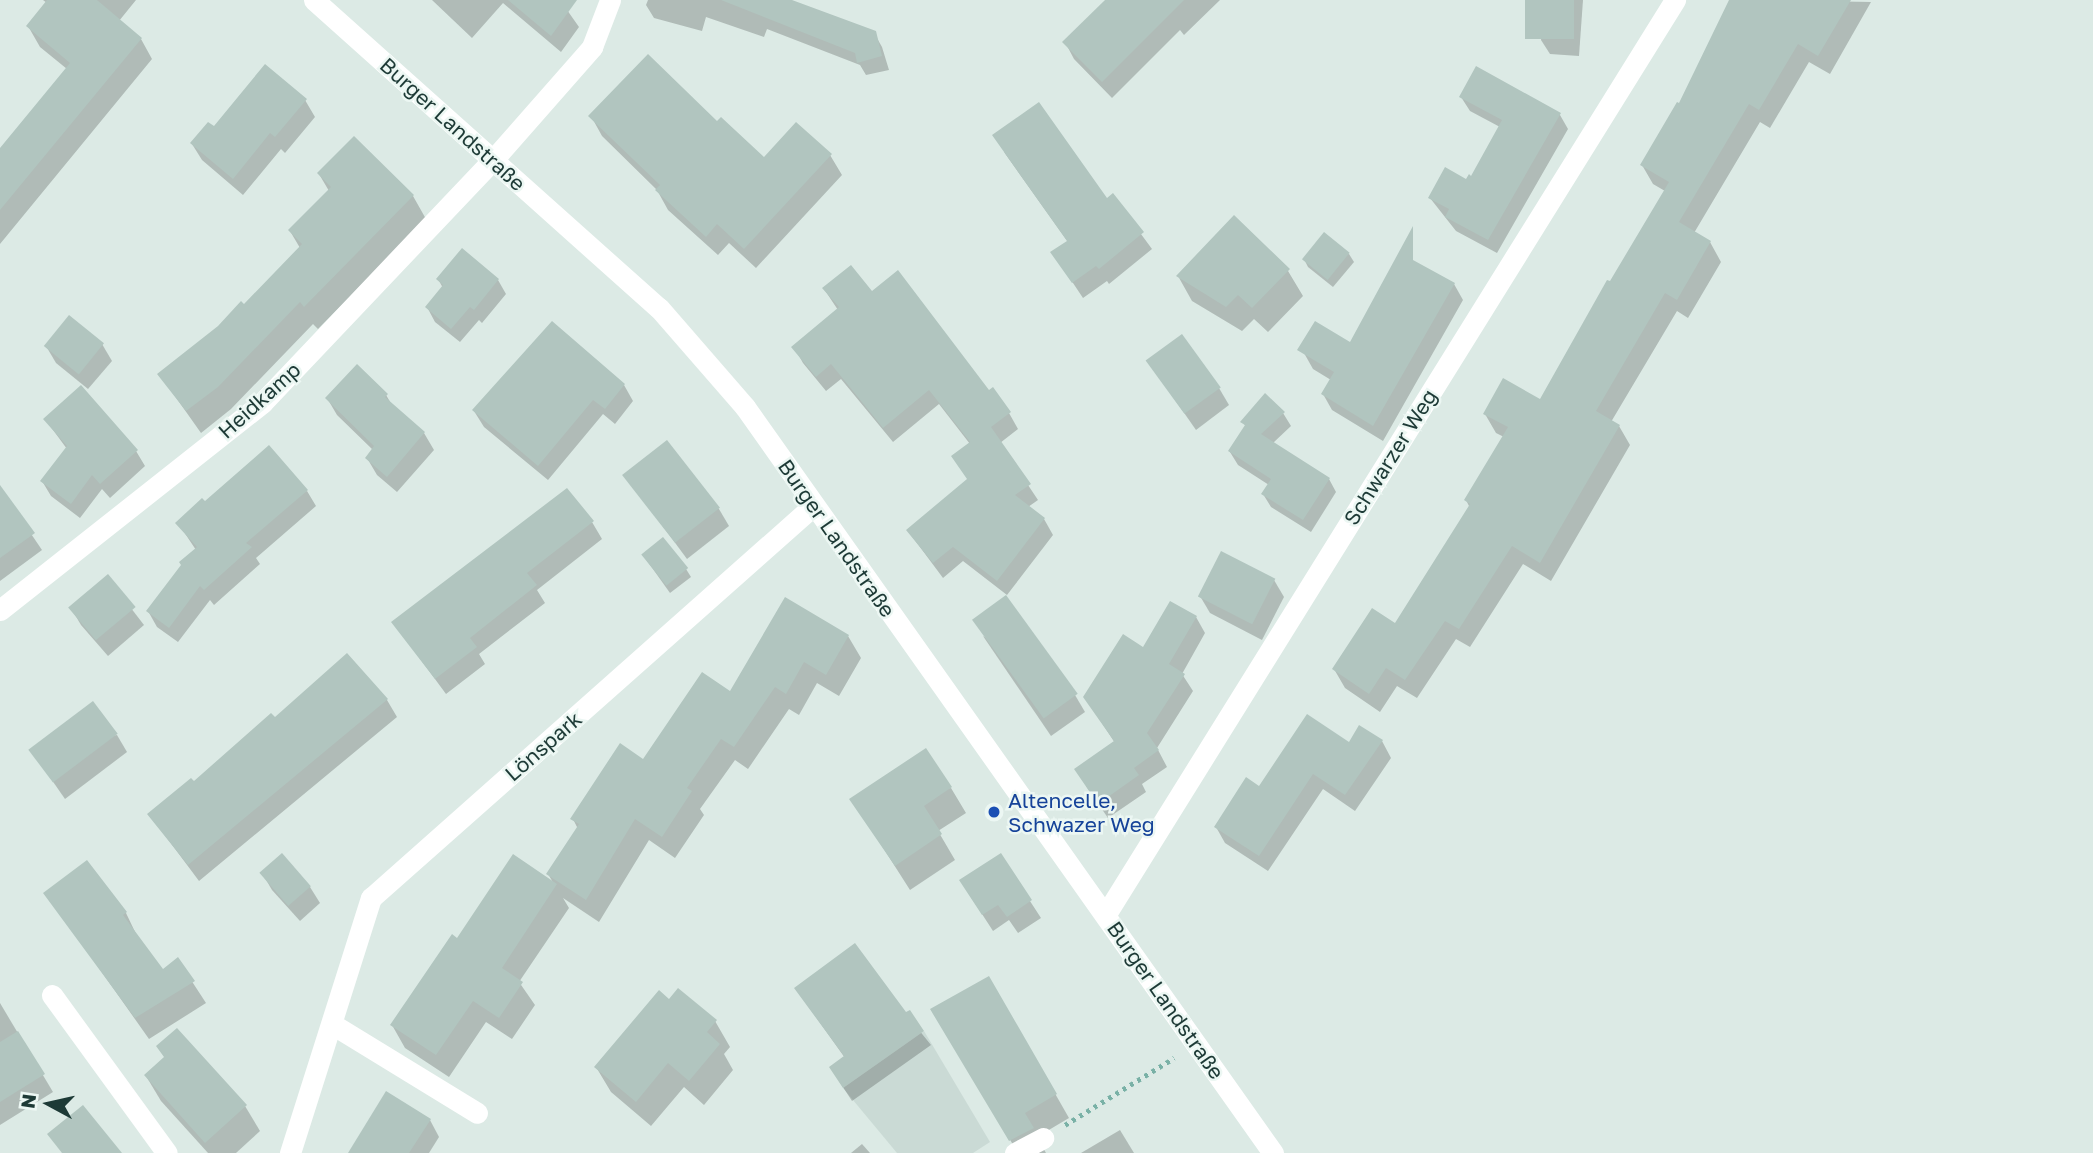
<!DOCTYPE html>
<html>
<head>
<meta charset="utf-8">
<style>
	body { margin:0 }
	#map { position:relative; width:2093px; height:1153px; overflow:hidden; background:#dceae5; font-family:"Golos Text",sans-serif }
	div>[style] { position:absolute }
	.built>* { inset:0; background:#cadad5 }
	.shadow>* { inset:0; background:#0003 }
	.building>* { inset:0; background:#b1c5bf; transform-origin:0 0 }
	.path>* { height:4.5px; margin-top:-2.25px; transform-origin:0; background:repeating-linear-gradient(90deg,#79b1a6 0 3.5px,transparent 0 8.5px) }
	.minor>* { height:21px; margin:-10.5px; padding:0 10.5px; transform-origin:10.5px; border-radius:10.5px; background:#fff }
	.tertiary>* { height:21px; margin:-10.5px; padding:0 10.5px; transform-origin:10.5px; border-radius:10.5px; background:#fff }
	.dots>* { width:19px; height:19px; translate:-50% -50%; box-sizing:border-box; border:4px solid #ecf7f3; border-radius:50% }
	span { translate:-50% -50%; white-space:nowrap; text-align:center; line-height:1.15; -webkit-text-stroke:5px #ecf7f3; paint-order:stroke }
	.street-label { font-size:21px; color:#1d3a36 }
	.transit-label { font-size:21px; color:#164399 }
	.left { translate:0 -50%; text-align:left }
	.north { position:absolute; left:14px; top:1069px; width:70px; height:70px; -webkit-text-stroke:5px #ecf7f3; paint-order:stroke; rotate:278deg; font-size:19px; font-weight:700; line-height:28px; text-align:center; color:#1d3a36 }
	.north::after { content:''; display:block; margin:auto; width:24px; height:32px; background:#1d3a36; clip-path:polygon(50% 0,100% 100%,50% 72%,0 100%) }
</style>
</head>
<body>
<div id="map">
	<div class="built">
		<i style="clip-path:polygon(924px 1031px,990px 1142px,973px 1153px,897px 1153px,843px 1088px)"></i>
	</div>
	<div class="shadow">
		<i style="clip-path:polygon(43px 0,136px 0,119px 21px,141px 39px,152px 59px,0 244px,0 150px,67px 69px,40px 47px,28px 26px,47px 3px)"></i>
		<i style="clip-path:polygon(432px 0,560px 0,579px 27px,561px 52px,503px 3px,472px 38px)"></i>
		<i style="clip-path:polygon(648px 0,787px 0,874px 33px,882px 47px,889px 70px,866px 75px,860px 65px,767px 29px,764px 37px,706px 17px,702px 31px,654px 18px,646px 5px)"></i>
		<i style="clip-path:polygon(1107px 0,1220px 0,1184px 35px,1180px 30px,1112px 98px,1074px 59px,1065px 42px)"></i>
		<i style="clip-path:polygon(1544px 0,1583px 0,1579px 56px,1550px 54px,1541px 40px)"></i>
		<i style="clip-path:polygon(1762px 0,1871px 2px,1830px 74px,1809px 62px,1770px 128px,1760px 122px,1694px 233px,1710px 242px,1721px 262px,1688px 318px,1677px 311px,1611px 422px,1619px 426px,1630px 445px,1551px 581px,1523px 564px,1470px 647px,1456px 639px,1417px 698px,1397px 686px,1380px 712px,1345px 688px,1334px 669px,1395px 626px,1470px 508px,1466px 500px,1504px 437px,1496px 433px,1485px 414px,1541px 401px,1665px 191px,1653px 184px,1642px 165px,1680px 105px)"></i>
		<i style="clip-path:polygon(1461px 97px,1560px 115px,1568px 129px,1497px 253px,1456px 231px,1430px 198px,1472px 178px,1500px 127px,1470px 111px)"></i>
		<i style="clip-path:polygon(305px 100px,315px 117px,285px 153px,281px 149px,243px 195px,202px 160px,192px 144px,214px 129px)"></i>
		<i style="clip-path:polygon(591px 116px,717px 124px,764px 159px,830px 155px,842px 175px,756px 268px,729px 243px,718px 255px,668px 210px,657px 190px,602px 136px)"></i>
		<i style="clip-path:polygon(1004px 152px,1107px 201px,1113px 196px,1152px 249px,1109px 284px,1107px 281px,1083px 298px,1053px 253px,1068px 242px)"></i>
		<i style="clip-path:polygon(319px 174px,413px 196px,426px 219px,318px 329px,313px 324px,231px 409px,201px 433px,160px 375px,244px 306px,300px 248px,290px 231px,329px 191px)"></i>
		<i style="clip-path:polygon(1349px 254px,1354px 262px,1333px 287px,1308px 267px,1304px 259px)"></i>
		<i style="clip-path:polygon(1288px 271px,1303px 296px,1268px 332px,1254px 319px,1242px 331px,1192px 301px,1178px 276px)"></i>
		<i style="clip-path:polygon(438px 279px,498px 280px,506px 294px,482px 323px,479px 320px,460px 342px,435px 322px,427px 307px,443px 288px)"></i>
		<i style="clip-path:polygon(1454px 284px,1463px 300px,1383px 441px,1332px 410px,1323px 394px,1331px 380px,1313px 369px,1304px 353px,1350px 345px)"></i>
		<i style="clip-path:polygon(824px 289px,872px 294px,1009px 413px,1018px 429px,1000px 443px,1038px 500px,1028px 507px,1044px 519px,1053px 535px,1007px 595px,963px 561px,943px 578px,908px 531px,968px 481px,970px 444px,939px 404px,893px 442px,841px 379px,826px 391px,803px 363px,794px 347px,838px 310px)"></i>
		<i style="clip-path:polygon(102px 344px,112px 361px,88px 389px,56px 363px,46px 346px)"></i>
		<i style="clip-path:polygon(1148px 361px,1219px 388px,1229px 405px,1196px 430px)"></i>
		<i style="clip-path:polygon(624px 385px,633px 401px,615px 424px,603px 414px,548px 480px,484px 427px,474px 411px)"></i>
		<i style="clip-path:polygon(386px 395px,392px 405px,424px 433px,434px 450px,397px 492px,377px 475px,367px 458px,373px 450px,337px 415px,327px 398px)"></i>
		<i style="clip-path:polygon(1283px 413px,1291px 426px,1273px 443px,1329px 479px,1336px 492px,1311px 532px,1271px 507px,1263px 494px,1269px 485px,1238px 465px,1230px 452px,1246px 427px,1243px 422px)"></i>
		<i style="clip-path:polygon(45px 419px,136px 451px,145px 466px,110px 498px,102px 489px,80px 518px,51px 496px,42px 481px,67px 449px)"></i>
		<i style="clip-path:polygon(625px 475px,719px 509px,729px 526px,687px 559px)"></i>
		<i style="clip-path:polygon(0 488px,42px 550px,0 581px)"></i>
		<i style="clip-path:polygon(307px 491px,316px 506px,256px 558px,260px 564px,214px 605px,210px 600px,178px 642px,157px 627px,148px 611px,196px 550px,178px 523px)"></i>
		<i style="clip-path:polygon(592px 522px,602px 539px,537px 590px,545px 603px,479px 654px,485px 664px,446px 694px,393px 622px)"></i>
		<i style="clip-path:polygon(643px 555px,686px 569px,691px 577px,670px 593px)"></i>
		<i style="clip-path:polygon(107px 577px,144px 625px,108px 656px,81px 625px,71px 608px)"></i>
		<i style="clip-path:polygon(1274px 580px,1284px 597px,1262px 640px,1210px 613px,1200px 596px)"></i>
		<i style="clip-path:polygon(1196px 617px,1205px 633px,1182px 674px,1193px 691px,1157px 748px,1167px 767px,1142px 784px,1146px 792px,1108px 818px,1086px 786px,1115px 743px,1085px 697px,1144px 650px)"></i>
		<i style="clip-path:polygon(848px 636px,861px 658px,839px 696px,817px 683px,799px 715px,789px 709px,748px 769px,735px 760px,700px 809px,704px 815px,675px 858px,649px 840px,599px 922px,563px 898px,569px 908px,519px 982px,535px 1005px,512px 1039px,486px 1022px,449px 1077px,405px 1048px,392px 1025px,458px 940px,554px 884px,548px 874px,578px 829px,573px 819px,731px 693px)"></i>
		<i style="clip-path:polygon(983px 636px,1075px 695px,1085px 712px,1051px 736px)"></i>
		<i style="clip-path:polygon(347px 655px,387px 700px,397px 717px,199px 881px,149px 814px,193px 784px,275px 719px)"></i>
		<i style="clip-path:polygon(117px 735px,127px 752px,65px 799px,31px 750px)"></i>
		<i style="clip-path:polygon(1382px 741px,1391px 758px,1355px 811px,1323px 789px,1268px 871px,1225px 843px,1216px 827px,1260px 788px,1349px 744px)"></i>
		<i style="clip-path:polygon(951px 788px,966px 813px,938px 831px,955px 860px,910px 890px,852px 799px)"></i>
		<i style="clip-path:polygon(1000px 855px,1041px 918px,1018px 933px,1009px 920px,993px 931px,971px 897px)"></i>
		<i style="clip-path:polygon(87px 862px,126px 913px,137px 936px,163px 971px,178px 960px,206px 1003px,149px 1039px,46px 893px)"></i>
		<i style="clip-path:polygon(262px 873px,310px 887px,320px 903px,300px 921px,272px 890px)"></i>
		<i style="clip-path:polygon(989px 978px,1069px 1118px,1037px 1137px,1046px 1153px,1018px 1153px,946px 1033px)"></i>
		<i style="clip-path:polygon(796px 989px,906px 1014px,931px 1045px,852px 1101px,839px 1081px,845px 1058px)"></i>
		<i style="clip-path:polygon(669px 1001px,715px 1021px,730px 1047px,724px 1054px,733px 1070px,704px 1105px,684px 1087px,651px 1126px,611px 1092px,596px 1067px)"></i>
		<i style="clip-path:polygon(0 1003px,53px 1092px,0 1125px)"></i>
		<i style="clip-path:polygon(146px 1076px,245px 1106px,260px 1131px,236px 1153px,208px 1153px,161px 1101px)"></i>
		<i style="clip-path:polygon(430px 1120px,439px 1137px,429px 1153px,350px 1153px)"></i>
		<i style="clip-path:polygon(1120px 1130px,1134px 1153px,1081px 1153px)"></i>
		<i style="clip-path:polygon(862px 1144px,870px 1153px,851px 1153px)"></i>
	</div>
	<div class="building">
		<i style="clip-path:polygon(47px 0,97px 0,142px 38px,0 210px,0 148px,70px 63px,26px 26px)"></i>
		<i style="clip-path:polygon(508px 0,577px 0,551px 36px)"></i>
		<i style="clip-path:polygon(721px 0,792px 0,876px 31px,882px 56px,857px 63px,855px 53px)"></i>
		<i style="clip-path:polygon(1105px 0,1184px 0,1102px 82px,1062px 42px)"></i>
		<i style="left:1525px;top:0;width:49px;height:39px"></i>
		<i style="clip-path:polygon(1729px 0,1851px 0,1818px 56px,1798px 44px,1759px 110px,1749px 104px,1679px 222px,1711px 241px,1677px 300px,1665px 293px,1596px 411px,1620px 425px,1540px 563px,1512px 546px,1459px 629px,1445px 621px,1405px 680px,1386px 668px,1369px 694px,1332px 669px,1372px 608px,1395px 623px,1470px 504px,1464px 500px,1508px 427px,1483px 414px,1503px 378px,1540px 399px,1607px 280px,1610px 281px,1669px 182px,1640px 165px,1677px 102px,1679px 103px)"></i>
		<i style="clip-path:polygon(648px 54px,717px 121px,721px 117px,764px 157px,796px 122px,832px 154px,744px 249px,717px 224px,706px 237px,655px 190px,660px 185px,588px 116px)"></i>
		<i style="clip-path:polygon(265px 64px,307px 99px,275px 137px,270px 133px,233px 179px,190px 143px,208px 122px,214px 126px)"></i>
		<i style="clip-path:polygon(1476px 66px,1561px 113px,1488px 240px,1445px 217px,1449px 209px,1428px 198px,1445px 167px,1466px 179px,1469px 174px,1471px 176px,1502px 120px,1459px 97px)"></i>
		<i style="clip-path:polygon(1039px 102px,1107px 198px,1113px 193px,1144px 232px,1099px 269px,1096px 266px,1072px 283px,1050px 252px,1067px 241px,992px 135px)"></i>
		<i style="clip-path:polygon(354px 136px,414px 195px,304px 307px,300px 302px,218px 387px,186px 411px,157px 374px,218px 326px,241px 301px,244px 304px,302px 244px,288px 230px,331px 187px,317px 173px)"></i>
		<i style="clip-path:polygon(1234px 215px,1290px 269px,1252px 308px,1238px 295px,1226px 307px,1176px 276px)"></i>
		<i style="clip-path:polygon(1413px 226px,1413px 260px,1455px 283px,1373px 426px,1321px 394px,1334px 372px,1297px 350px,1315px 321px,1350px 342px)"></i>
		<i style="left:1324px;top:232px;width:33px;height:35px;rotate:39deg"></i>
		<i style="clip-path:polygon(462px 248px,499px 279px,474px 310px,470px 307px,451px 329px,425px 307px,443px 285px,436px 279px)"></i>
		<i style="clip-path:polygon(851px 265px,872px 291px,898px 270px,989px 390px,993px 387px,1011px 412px,991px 427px,1031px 484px,1015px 495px,1045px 518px,997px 581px,953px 547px,933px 563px,906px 530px,967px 479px,951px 456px,970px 442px,929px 390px,883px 428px,831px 364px,816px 377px,791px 347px,839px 307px,822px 288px)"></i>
		<i style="left:69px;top:315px;width:45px;height:40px;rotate:39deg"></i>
		<i style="clip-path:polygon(552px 321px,625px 384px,605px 409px,593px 400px,538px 466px,472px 410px)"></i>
		<i style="left:1182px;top:334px;width:66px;height:45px;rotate:54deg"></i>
		<i style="clip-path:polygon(357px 364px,388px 394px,385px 397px,425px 432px,387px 477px,365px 458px,374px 446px,325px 398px)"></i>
		<i style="clip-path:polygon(81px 385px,138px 450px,100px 484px,92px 475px,71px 504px,40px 481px,67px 446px,43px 419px)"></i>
		<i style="clip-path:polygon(1265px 393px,1285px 412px,1261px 434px,1330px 478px,1303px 520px,1261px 494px,1271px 479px,1228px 451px,1245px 425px,1240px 422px)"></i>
		<i style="left:667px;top:440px;width:86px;height:57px;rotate:52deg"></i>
		<i style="clip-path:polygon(269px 445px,308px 490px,246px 543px,252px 547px,204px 590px,200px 586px,169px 628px,146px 611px,181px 565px,179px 562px,197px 547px,175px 523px,202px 498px,205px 501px)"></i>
		<i style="clip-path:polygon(0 485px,35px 533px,0 558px)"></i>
		<i style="clip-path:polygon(567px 488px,594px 521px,527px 573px,537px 585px,470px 638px,477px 647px,435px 679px,391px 622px)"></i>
		<i style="left:663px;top:537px;width:40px;height:28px;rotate:51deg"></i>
		<i style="left:1221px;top:551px;width:61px;height:51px;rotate:27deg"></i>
		<i style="left:108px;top:574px;width:43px;height:52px;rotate:50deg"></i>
		<i style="left:1006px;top:595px;width:122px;height:42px;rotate:54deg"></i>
		<i style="clip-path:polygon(785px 597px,849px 635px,826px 675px,804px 662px,786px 694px,775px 687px,734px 747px,721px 739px,687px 788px,692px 791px,662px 837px,635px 819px,586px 900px,546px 874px,579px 824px,570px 819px,620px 743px,643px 759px,702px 672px,730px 691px)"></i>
		<i style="clip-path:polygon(1170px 601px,1197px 616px,1169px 664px,1185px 674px,1147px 733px,1159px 750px,1134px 768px,1139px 775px,1098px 804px,1074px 769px,1114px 741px,1083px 697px,1123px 634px,1143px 647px)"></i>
		<i style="clip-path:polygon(347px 653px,388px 699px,188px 865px,147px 814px,191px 778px,194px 781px,271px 713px,275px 717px)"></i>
		<i style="left:93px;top:701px;width:41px;height:81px;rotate:53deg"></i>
		<i style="clip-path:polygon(1307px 714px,1349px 742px,1359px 725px,1383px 740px,1345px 795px,1313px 774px,1259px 856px,1214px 827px,1246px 777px,1259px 786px)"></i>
		<i style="clip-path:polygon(926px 748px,952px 787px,924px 806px,942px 834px,895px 866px,849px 799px)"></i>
		<i style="left:282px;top:853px;width:44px;height:30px;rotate:49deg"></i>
		<i style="clip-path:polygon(1001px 853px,1032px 900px,1007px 917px,998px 905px,982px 915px,959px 880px)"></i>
		<i style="clip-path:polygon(513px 854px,557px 884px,502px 968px,523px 982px,499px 1018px,473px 1001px,436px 1055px,390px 1025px,452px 934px,457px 938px)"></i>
		<i style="clip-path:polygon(87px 860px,127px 912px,123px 915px,163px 969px,178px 957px,195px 981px,135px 1018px,43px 893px)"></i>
		<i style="clip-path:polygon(855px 943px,906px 1012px,910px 1010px,924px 1031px,843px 1088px,829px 1067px,844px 1056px,794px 988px)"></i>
		<i style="clip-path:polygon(989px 976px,1057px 1094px,1025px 1113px,1034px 1128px,1009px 1141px,930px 1009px)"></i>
		<i style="clip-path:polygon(678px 988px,717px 1020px,707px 1032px,720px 1044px,689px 1081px,668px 1063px,636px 1102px,594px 1067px,659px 990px,669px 999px)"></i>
		<i style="clip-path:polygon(177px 1028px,247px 1105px,205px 1143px,144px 1075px,164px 1057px,156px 1046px)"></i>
		<i style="clip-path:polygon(18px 1031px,45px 1074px,0 1102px,0 1042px)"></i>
		<i style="clip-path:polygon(386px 1091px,431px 1119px,409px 1153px,348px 1153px)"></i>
		<i style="clip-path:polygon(83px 1105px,122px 1153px,62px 1153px,47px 1134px)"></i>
	</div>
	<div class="path">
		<i style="left:1065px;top:1125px;width:128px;rotate:-31.6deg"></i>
	</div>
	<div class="minor">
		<i style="left:0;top:610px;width:334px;rotate:-38.3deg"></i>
		<i style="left:262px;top:403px;width:334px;rotate:-46.5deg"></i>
		<i style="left:492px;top:161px;width:152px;rotate:-48.7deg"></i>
		<i style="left:592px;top:47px;width:50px;rotate:-69deg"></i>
		<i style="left:1106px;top:914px;width:1077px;rotate:-58.1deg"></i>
		<i style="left:52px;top:995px;width:195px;rotate:54deg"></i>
		<i style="left:332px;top:1024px;width:170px;rotate:31.5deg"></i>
		<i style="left:290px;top:1153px;width:268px;rotate:-72.4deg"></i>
		<i style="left:371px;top:898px;width:591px;rotate:-41.57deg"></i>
		<i style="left:1015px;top:1153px;width:32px;rotate:-28deg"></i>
	</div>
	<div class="tertiary">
		<i style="left:314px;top:0;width:462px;rotate:41.8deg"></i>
		<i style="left:659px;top:308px;width:131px;rotate:49deg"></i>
		<i style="left:745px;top:407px;width:914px;rotate:54.71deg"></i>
	</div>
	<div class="dots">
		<i style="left:994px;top:812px;background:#1a4fb4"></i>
	</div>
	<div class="street-label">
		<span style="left:453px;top:124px;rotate:42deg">Burger Landstraße</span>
		<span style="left:259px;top:400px;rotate:-42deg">Heidkamp</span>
		<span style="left:1390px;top:457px;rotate:-58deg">Schwarzer Weg</span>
		<span style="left:837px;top:538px;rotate:55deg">Burger Landstraße</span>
		<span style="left:543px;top:746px;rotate:-41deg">Lönspark</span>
		<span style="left:1166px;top:1000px;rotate:55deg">Burger Landstraße</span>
	</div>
	<div class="transit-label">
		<span class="left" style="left:1008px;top:812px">Altencelle,<br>Schwazer Weg</span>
	</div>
	<div class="north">N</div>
</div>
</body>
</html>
